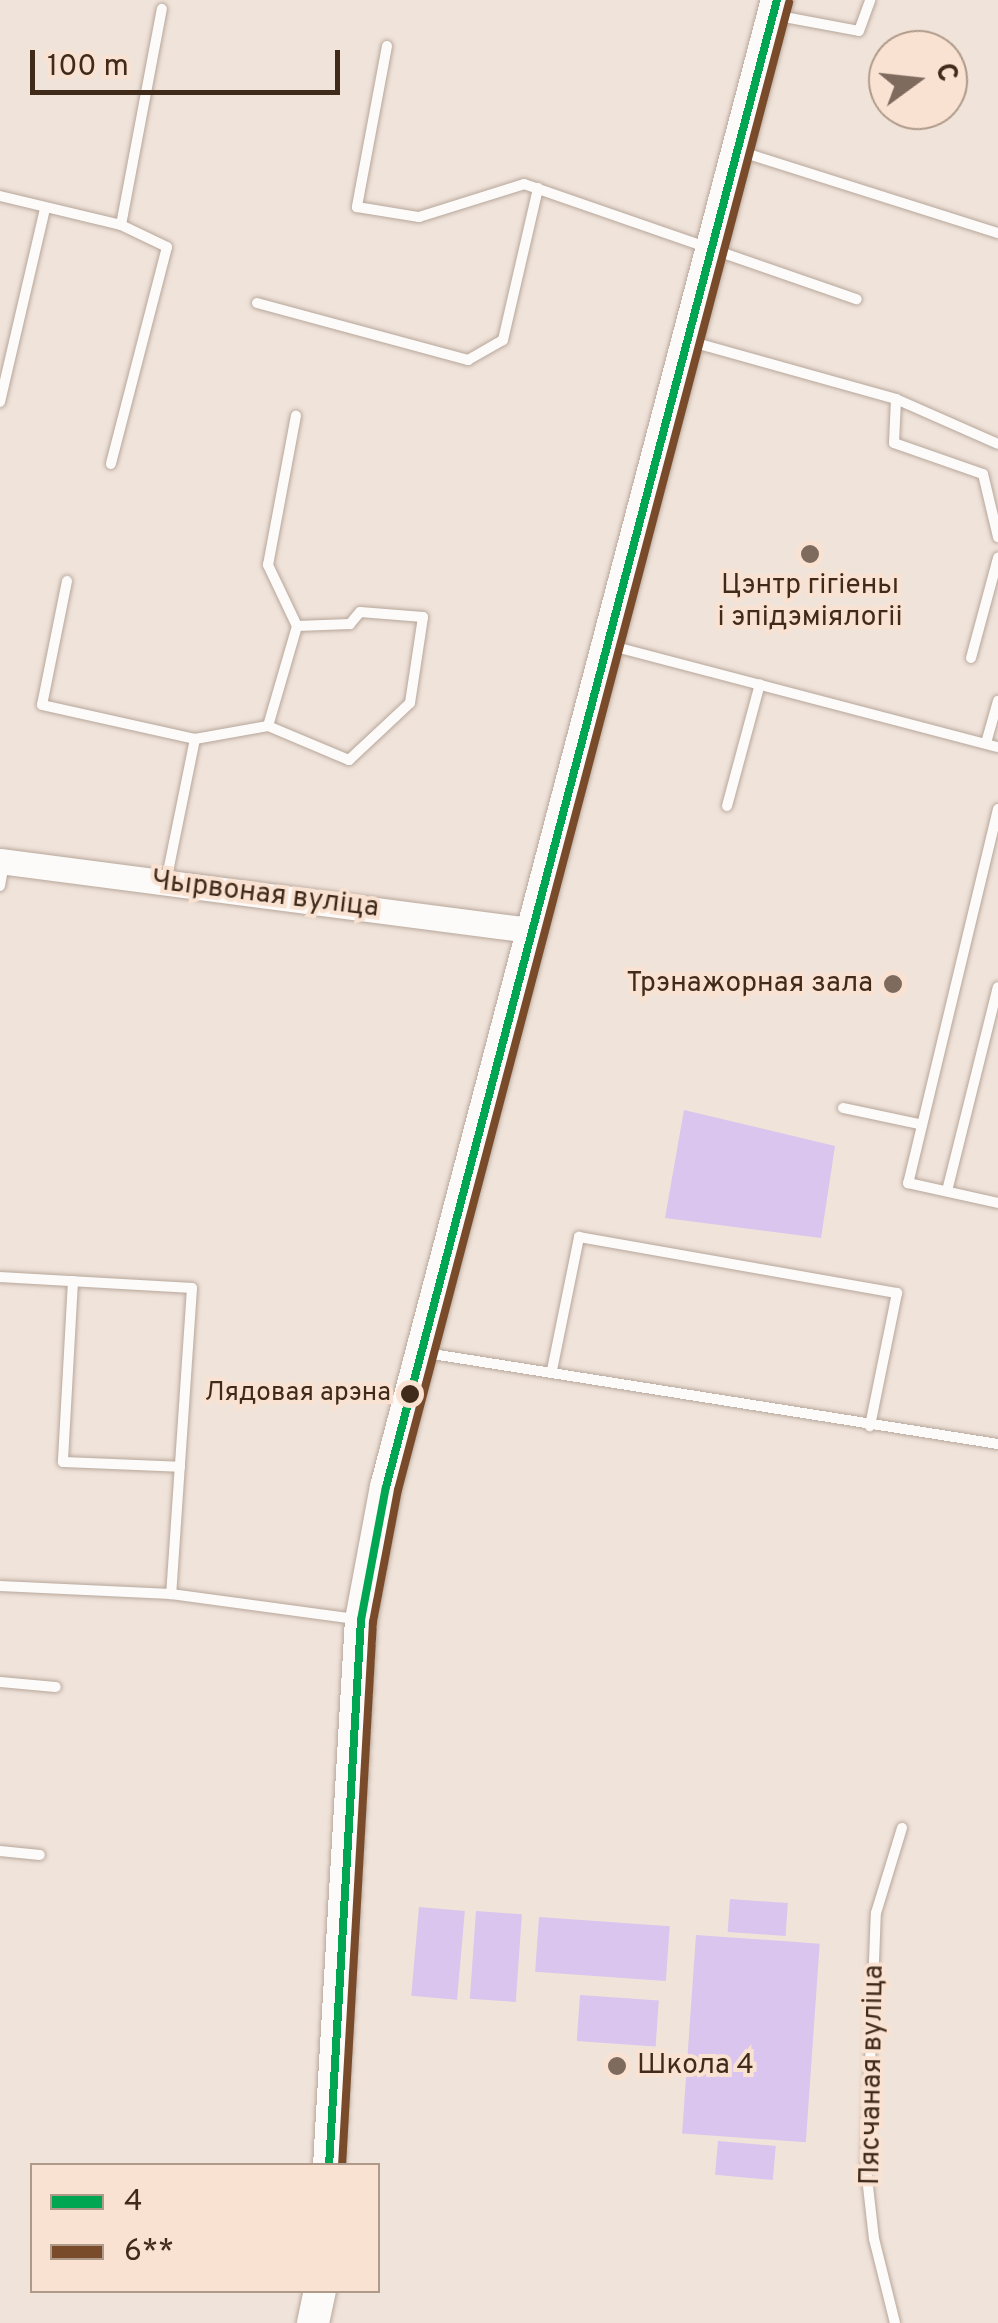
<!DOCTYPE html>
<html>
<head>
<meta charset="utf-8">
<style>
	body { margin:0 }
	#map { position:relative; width:998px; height:2323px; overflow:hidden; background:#f0e3da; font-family:Overpass,sans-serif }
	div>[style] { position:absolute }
	.green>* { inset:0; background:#d9c5ed; transform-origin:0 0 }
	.roads { filter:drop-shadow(0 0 2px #b7a79b) drop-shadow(0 0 2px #b7a79b) }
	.service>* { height:10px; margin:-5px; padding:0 5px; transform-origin:5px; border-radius:5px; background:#fdfbf9 }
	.tertiary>* { height:25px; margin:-12.5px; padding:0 12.5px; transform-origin:12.5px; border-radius:12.5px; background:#fdfbf9 }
	.primary>* { height:32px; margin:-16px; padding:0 16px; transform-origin:16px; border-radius:16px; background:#fdfbf9 }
	.bus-1>* { height:8px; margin:-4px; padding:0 4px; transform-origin:4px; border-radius:4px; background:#00a651 }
	.bus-2>* { height:8px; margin:-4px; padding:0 4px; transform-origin:4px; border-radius:4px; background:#7a4b2a }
	.dots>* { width:28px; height:28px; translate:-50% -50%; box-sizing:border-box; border:5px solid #f9e2d1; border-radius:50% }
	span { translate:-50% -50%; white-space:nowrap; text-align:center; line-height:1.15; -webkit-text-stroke:8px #f9e2d1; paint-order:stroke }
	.bus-label { font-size:26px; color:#402b1a }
	.right { translate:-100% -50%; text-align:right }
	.poi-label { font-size:28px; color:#402b1a }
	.left { translate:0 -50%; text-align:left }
	.street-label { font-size:28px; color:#402b1a }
	.legend { position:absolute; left:30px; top:2163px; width:350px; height:130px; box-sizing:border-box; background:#f9e2d1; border:2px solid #af9988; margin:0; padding:12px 18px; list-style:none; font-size:30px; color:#402b1a }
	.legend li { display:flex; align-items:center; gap:20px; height:50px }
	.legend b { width:50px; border:2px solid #af9988 }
	.north { position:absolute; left:868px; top:30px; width:100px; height:100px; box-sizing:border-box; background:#f9e2d1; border:2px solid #af9988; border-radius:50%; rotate:75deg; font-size:28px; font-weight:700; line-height:40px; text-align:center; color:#402b1a }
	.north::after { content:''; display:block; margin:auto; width:35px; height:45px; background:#7e6b5d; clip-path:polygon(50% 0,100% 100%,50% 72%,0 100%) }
	.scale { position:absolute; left:30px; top:50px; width:310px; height:45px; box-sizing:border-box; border:5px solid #402b1a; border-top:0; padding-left:12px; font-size:30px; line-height:35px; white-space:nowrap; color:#402b1a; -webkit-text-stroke:8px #f9e2d1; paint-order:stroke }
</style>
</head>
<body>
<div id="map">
	<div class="green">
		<i style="clip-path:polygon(684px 1110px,835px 1146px,821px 1238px,665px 1218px)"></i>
		<i style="left:730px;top:1899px;width:58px;height:33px;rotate:4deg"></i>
		<i style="left:419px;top:1907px;width:46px;height:89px;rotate:5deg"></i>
		<i style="left:476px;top:1911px;width:46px;height:88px;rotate:4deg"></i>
		<i style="left:539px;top:1917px;width:131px;height:55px;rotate:4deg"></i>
		<i style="left:696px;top:1935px;width:124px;height:199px;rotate:4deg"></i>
		<i style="left:580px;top:1995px;width:79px;height:46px;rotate:4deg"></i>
		<i style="left:718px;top:2141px;width:58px;height:34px;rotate:5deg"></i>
	</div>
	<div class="roads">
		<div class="service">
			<i style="left:779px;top:16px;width:81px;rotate:10.6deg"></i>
			<i style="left:859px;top:31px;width:33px;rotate:-70deg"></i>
			<i style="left:387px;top:46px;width:164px;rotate:100.6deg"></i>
			<i style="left:357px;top:207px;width:63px;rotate:9.2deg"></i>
			<i style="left:419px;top:217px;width:110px;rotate:-17.4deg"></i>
			<i style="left:524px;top:184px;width:352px;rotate:19.1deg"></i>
			<i style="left:742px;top:152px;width:269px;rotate:17.6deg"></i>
			<i style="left:0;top:196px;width:124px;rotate:13.5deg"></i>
			<i style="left:121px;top:225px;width:51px;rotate:25.6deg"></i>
			<i style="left:167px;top:247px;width:224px;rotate:104.5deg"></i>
			<i style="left:121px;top:225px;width:220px;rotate:-79.3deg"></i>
			<i style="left:257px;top:303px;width:219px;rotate:15.1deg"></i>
			<i style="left:468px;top:360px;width:40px;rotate:-29.7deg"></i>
			<i style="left:503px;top:340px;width:156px;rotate:-77deg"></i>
			<i style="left:692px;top:342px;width:212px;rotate:15.6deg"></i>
			<i style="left:896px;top:399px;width:111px;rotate:23.8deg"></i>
			<i style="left:896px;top:399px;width:44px;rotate:92.6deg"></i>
			<i style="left:894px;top:443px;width:94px;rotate:19.2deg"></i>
			<i style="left:983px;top:474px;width:65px;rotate:76.6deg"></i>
			<i style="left:0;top:402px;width:199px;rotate:-76.9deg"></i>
			<i style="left:67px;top:581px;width:126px;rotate:101.4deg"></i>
			<i style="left:42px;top:705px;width:157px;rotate:12.5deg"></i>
			<i style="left:195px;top:739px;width:145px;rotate:101.5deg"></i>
			<i style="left:612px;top:646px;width:399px;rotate:14.7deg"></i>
			<i style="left:971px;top:658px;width:104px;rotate:-74.9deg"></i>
			<i style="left:268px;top:726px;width:104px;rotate:-73.8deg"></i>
			<i style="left:297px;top:626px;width:68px;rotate:-115.4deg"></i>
			<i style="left:268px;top:565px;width:152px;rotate:-79.4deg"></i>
			<i style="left:195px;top:739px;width:74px;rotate:-10.1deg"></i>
			<i style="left:268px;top:726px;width:88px;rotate:22.8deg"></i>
			<i style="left:349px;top:760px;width:83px;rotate:-43.1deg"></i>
			<i style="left:410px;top:703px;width:87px;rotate:-81.4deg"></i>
			<i style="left:423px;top:617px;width:63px;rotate:-175.5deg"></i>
			<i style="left:360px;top:612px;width:16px;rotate:130deg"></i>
			<i style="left:350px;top:624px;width:53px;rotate:177.8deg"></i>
			<i style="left:986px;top:743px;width:44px;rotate:-74.1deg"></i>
			<i style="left:727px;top:806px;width:126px;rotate:-74.9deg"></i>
			<i style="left:998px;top:809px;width:385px;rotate:103.5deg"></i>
			<i style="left:908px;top:1183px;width:92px;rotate:12.5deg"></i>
			<i style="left:0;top:886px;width:23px;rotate:-80deg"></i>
			<i style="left:843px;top:1108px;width:78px;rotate:11.9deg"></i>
			<i style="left:947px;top:1191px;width:210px;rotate:-76deg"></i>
			<i style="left:0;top:1277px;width:192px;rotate:3.3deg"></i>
			<i style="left:192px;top:1288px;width:307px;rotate:93.9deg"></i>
			<i style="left:73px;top:1281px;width:181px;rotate:93.2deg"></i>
			<i style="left:63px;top:1462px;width:117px;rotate:2.4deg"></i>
			<i style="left:426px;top:1353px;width:579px;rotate:9.04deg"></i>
			<i style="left:552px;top:1370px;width:136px;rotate:-78.5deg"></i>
			<i style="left:579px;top:1237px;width:323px;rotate:10deg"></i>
			<i style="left:897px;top:1293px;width:136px;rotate:101.5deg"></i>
			<i style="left:0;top:1586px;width:171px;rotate:2.7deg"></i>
			<i style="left:171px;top:1594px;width:186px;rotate:7.7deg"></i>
			<i style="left:0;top:1682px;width:56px;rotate:5.1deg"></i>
			<i style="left:0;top:1851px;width:40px;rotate:5.7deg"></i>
			<i style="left:895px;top:2323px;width:87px;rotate:-104deg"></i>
			<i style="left:874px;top:2239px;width:70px;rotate:-96.5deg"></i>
			<i style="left:866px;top:2169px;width:256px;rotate:-87.8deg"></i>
			<i style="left:876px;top:1913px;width:89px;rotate:-73deg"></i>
		</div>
		<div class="tertiary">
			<i style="left:0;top:861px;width:534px;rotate:7.42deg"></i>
		</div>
		<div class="primary">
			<i style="left:329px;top:2166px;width:547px;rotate:-86.65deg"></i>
			<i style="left:361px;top:1620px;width:135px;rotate:-79.4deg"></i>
			<i style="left:386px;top:1487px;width:1538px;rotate:-75.27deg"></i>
			<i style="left:313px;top:2323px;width:34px;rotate:-78deg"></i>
		</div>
	</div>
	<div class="bus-1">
		<i style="left:329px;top:2166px;width:547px;rotate:-86.65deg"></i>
		<i style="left:361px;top:1620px;width:135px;rotate:-79.4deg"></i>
		<i style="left:386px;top:1487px;width:1538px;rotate:-75.27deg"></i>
	</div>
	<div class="bus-2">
		<i style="left:342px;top:2166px;width:545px;rotate:-86.74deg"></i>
		<i style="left:373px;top:1622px;width:134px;rotate:-79.3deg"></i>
		<i style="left:398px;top:1490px;width:1538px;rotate:-75.27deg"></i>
	</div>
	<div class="dots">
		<i style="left:810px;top:554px;background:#7e6b5d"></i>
		<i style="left:893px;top:984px;background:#7e6b5d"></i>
		<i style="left:410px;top:1394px;background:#402b1a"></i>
		<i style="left:617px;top:2066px;background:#7e6b5d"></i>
	</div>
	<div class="bus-label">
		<span class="right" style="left:391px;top:1394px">Лядовая арэна</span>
	</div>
	<div class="poi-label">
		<span style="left:810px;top:602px">Цэнтр гігіены<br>і эпідэміялогіі</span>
		<span class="right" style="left:873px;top:984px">Трэнажорная зала</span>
		<span class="left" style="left:637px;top:2066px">Школа 4</span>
	</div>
	<div class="street-label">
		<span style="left:265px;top:895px;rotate:7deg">Чырвоная вуліца</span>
		<span style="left:873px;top:2075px;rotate:-89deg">Пясчаная вуліца</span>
	</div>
	<ul class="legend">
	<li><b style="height:12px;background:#00a651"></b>4</li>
	<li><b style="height:12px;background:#7a4b2a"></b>6**</li>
	</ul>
	<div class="north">С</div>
	<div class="scale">100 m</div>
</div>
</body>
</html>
